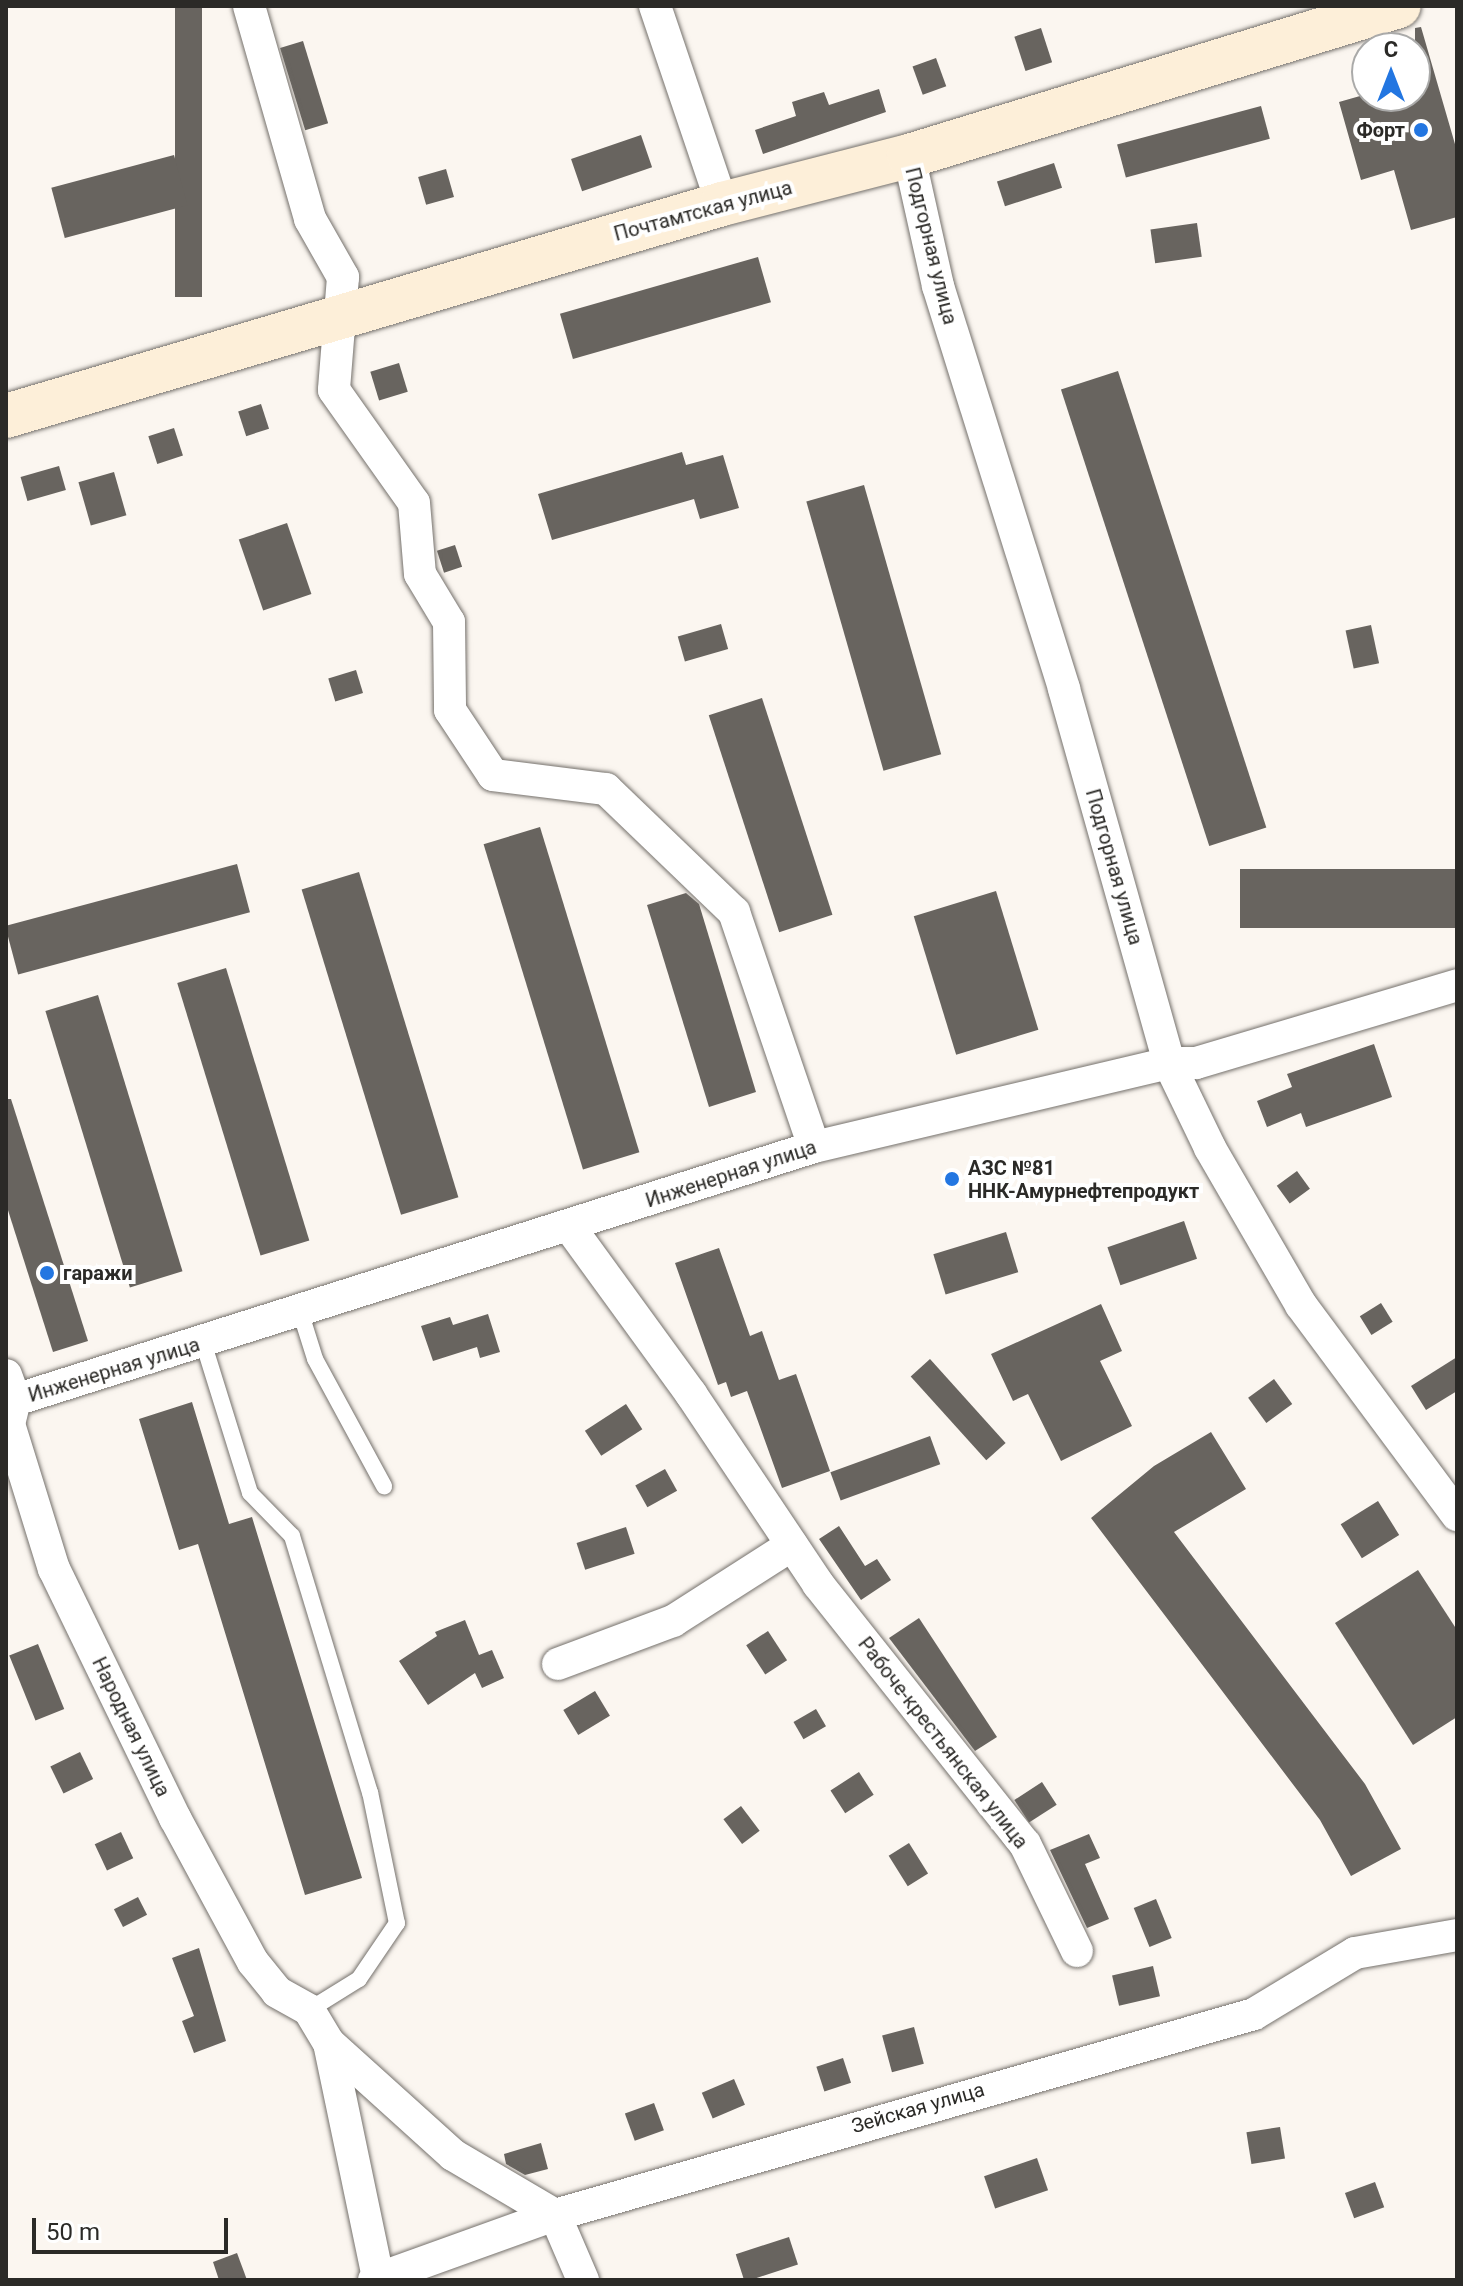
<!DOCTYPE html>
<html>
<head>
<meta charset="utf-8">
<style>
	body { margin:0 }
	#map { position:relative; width:1463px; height:2286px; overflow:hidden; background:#fbf6f0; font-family:Roboto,sans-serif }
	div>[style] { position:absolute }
	.building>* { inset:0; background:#68645f; transform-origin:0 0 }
	.roads { filter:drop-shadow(0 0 2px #75716c) drop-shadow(0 0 2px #75716c) }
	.lane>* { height:16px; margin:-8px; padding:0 8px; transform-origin:8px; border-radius:8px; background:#fff }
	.street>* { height:32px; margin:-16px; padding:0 16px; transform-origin:16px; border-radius:16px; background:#fff }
	.secondary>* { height:44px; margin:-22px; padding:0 22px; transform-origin:22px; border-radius:22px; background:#fdefd9 }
	.dots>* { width:22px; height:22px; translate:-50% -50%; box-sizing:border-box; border:4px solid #fff; border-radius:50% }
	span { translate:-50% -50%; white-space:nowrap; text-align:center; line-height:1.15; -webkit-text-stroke:8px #fff; paint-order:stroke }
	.poi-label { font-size:20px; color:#2b2a27; font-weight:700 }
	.right { translate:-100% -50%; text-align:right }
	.left { translate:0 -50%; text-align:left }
	.street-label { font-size:20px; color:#2b2a27 }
	.frame { position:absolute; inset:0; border:8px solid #2b2a27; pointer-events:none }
	.north { position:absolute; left:1351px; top:32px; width:80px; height:80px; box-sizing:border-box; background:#fff; border:2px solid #aaaaa9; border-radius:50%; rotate:0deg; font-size:22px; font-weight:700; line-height:32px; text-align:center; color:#2b2a27 }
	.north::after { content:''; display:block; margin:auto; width:28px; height:36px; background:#2376e1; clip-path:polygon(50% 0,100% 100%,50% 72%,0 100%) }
	.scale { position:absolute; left:32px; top:2218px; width:196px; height:36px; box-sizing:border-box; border:4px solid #2b2a27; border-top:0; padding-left:10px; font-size:24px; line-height:28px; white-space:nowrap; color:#2b2a27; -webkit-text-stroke:6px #fff; paint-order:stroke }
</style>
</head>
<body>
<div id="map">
	<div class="building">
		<i style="left:175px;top:6px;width:27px;height:291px"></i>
		<i style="clip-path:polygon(1421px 27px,1457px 151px,1457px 217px,1411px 230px,1394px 170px,1361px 180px,1339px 102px,1360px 96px,1415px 96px,1415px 28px)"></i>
		<i style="left:1041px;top:28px;width:36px;height:28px;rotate:72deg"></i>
		<i style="left:303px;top:41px;width:86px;height:24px;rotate:73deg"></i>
		<i style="left:936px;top:58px;width:30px;height:25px;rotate:70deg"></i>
		<i style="clip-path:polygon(879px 89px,886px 112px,763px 154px,755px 130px,796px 116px,792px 102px,824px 92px,829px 105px)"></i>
		<i style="left:1261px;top:106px;width:34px;height:149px;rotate:75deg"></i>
		<i style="left:641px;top:135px;width:34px;height:74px;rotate:71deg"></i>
		<i style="left:174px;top:155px;width:52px;height:127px;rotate:75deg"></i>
		<i style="left:1054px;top:163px;width:26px;height:60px;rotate:72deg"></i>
		<i style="left:446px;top:169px;width:29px;height:29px;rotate:74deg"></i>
		<i style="left:1197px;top:223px;width:34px;height:47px;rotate:82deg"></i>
		<i style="left:758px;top:257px;width:47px;height:206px;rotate:74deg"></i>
		<i style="left:399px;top:363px;width:30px;height:30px;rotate:73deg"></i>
		<i style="left:1118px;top:371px;width:480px;height:60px;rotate:72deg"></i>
		<i style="left:261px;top:404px;width:26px;height:24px;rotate:72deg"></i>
		<i style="left:174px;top:428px;width:29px;height:27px;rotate:72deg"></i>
		<i style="clip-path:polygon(682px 452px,686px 465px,723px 455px,739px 508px,700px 519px,694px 499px,552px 540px,538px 494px)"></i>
		<i style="left:59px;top:466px;width:25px;height:40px;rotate:74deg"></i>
		<i style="left:114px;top:472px;width:45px;height:37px;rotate:74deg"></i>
		<i style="left:864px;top:485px;width:280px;height:60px;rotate:74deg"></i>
		<i style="left:287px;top:523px;width:75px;height:51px;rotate:71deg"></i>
		<i style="left:455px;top:545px;width:23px;height:19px;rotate:72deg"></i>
		<i style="left:721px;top:624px;width:26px;height:45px;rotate:74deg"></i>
		<i style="left:1371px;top:625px;width:39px;height:26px;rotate:78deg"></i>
		<i style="left:356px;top:670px;width:24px;height:29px;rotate:73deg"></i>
		<i style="left:762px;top:698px;width:228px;height:56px;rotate:72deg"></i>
		<i style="left:540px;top:827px;width:340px;height:59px;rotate:73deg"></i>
		<i style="left:237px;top:864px;width:50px;height:240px;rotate:75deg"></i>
		<i style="left:1457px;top:869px;width:59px;height:217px;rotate:90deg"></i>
		<i style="left:359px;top:872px;width:340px;height:60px;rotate:73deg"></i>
		<i style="left:996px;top:891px;width:145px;height:86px;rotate:73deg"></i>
		<i style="clip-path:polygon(686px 893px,699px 904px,756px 1092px,709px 1107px,647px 905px)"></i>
		<i style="left:226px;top:968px;width:285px;height:51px;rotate:73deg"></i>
		<i style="left:98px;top:995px;width:289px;height:55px;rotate:73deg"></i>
		<i style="clip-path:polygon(1374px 1044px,1392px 1097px,1306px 1127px,1301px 1113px,1267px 1127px,1257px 1101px,1292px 1087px,1287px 1074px)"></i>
		<i style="clip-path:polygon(6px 1099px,11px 1099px,88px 1341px,53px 1352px,6px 1204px)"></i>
		<i style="left:1297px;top:1171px;width:22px;height:25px;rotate:54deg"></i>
		<i style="left:1184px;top:1221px;width:40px;height:81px;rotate:71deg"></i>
		<i style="left:1006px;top:1232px;width:42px;height:76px;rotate:73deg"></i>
		<i style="clip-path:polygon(719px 1248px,750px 1336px,762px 1331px,779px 1380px,796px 1374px,830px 1471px,782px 1488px,747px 1391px,731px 1397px,726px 1382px,718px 1385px,675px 1263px)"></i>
		<i style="left:1381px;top:1303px;width:22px;height:25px;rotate:58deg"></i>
		<i style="clip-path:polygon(1101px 1304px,1122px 1351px,1100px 1361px,1132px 1426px,1061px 1461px,1028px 1394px,1013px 1401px,991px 1354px)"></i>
		<i style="clip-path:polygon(488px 1314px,500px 1352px,480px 1358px,477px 1347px,433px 1361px,421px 1326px,450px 1317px,453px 1325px)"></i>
		<i style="clip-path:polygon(1457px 1357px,1457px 1391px,1426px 1410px,1411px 1386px)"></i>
		<i style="left:930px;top:1359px;width:113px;height:26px;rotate:48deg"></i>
		<i style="left:1274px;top:1379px;width:31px;height:32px;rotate:54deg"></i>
		<i style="clip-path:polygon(192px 1402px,229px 1524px,252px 1517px,362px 1878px,305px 1895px,198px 1544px,179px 1550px,139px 1419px)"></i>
		<i style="left:626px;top:1404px;width:30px;height:49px;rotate:57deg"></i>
		<i style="clip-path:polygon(1211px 1432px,1246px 1489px,1174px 1532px,1365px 1784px,1401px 1849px,1351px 1876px,1320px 1820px,1091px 1518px,1154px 1466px)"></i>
		<i style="left:930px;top:1436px;width:30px;height:106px;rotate:70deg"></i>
		<i style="left:665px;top:1469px;width:25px;height:34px;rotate:61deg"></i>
		<i style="left:1378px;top:1501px;width:40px;height:44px;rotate:58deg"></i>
		<i style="clip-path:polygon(839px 1526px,865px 1566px,877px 1559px,891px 1580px,861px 1600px,819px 1539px)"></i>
		<i style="left:626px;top:1527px;width:28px;height:52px;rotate:72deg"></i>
		<i style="clip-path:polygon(1418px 1570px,1457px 1630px,1457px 1717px,1413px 1745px,1335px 1623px)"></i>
		<i style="clip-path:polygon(919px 1618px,997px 1737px,975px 1751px,889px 1638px)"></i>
		<i style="clip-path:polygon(465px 1620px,479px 1655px,492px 1650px,504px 1678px,482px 1688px,475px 1673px,428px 1705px,399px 1661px,437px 1636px,435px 1632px)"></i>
		<i style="left:768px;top:1631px;width:35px;height:26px;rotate:57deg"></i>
		<i style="left:38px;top:1644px;width:70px;height:31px;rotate:68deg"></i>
		<i style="left:595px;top:1691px;width:29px;height:37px;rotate:59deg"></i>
		<i style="left:816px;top:1709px;width:20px;height:26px;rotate:60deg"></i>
		<i style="left:80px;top:1752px;width:30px;height:33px;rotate:64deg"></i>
		<i style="left:859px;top:1772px;width:27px;height:34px;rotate:57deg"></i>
		<i style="left:1042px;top:1782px;width:27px;height:33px;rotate:57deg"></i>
		<i style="left:741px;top:1806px;width:31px;height:22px;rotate:53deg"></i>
		<i style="left:121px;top:1832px;width:29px;height:29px;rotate:65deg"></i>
		<i style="clip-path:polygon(1089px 1834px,1100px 1858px,1085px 1864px,1109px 1919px,1087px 1928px,1050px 1850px)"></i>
		<i style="left:909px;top:1843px;width:36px;height:24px;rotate:58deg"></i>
		<i style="left:138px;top:1897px;width:20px;height:27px;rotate:63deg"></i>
		<i style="left:1156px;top:1899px;width:42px;height:24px;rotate:68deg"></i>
		<i style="clip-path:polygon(199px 1948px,226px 2041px,194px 2053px,182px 2021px,194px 2016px,172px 1958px)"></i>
		<i style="left:1153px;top:1966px;width:31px;height:42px;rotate:77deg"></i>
		<i style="left:914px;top:2027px;width:38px;height:33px;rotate:75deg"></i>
		<i style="left:843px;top:2058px;width:26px;height:28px;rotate:72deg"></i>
		<i style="left:734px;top:2079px;width:28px;height:35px;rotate:67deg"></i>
		<i style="left:654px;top:2103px;width:29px;height:31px;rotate:70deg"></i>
		<i style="left:1280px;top:2127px;width:32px;height:34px;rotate:81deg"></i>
		<i style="clip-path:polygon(541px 2143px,548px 2169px,525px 2175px,506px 2164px,504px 2154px)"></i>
		<i style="left:1037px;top:2158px;width:34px;height:56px;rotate:71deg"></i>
		<i style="left:1375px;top:2182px;width:27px;height:32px;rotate:70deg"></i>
		<i style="left:789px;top:2237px;width:29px;height:56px;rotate:72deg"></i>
		<i style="clip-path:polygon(237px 2253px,247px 2280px,219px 2280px,213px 2262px)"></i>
	</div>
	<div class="roads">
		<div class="lane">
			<i style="left:300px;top:1311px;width:50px;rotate:72.6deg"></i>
			<i style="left:315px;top:1359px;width:145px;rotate:61.5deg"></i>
			<i style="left:203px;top:1342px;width:158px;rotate:72.7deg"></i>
			<i style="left:250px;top:1493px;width:60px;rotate:45.7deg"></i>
			<i style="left:292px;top:1536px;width:268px;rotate:73.1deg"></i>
			<i style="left:370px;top:1792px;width:134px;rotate:78.4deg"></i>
			<i style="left:397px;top:1923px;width:68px;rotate:124.2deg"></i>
			<i style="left:359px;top:1979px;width:59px;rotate:148.2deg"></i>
		</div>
		<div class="street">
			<i style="left:249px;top:6px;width:222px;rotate:74deg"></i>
			<i style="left:310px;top:219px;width:67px;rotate:60.4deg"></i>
			<i style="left:343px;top:277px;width:113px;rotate:94.6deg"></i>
			<i style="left:334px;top:390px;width:138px;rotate:54.7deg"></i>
			<i style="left:414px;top:503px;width:71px;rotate:85.2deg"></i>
			<i style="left:420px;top:574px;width:56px;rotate:58.9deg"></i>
			<i style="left:449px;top:622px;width:88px;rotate:89.3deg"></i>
			<i style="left:450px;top:710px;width:78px;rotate:56.5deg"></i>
			<i style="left:493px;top:775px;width:114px;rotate:7.1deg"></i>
			<i style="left:606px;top:789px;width:178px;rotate:43.9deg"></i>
			<i style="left:734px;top:912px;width:248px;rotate:71.2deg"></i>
			<i style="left:655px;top:6px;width:209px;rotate:71.3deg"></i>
			<i style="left:909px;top:156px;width:133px;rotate:77.4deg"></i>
			<i style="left:938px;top:286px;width:422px;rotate:72.6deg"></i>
			<i style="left:1064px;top:689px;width:388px;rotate:74.3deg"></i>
			<i style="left:1169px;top:1063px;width:94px;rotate:64.2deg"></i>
			<i style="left:1210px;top:1148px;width:181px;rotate:59.9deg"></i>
			<i style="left:1301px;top:1305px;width:262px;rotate:53.4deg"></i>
			<i style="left:569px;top:1226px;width:208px;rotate:54deg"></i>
			<i style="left:691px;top:1394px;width:229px;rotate:56.2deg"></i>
			<i style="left:818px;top:1584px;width:332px;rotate:51.5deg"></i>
			<i style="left:1025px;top:1844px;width:119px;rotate:64.1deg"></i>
			<i style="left:6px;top:1375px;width:27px;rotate:70deg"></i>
			<i style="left:15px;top:1400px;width:25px;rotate:104deg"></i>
			<i style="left:9px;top:1424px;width:152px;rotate:72.8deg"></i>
			<i style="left:54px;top:1569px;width:277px;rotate:64.1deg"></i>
			<i style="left:175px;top:1818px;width:164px;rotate:61.6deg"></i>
			<i style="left:253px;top:1962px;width:38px;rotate:51deg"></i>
			<i style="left:277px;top:1992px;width:37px;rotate:29deg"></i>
			<i style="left:309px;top:2010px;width:39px;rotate:59deg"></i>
			<i style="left:329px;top:2043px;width:167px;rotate:42.1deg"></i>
			<i style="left:453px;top:2155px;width:118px;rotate:30.5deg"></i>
			<i style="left:555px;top:2215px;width:71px;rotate:66.7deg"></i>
			<i style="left:15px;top:1400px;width:838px;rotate:-17.57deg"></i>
			<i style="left:814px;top:1147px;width:365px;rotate:-13.3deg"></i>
			<i style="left:1169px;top:1063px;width:27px"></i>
			<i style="left:1196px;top:1063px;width:272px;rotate:-16.6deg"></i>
			<i style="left:558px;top:1664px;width:123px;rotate:-20.5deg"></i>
			<i style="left:673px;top:1621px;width:141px;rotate:-32.6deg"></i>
			<i style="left:329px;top:2043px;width:240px;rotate:78.2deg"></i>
			<i style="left:374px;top:2280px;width:192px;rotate:-19.8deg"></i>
			<i style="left:555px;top:2215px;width:727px;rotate:-16.04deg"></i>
			<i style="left:1254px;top:2014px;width:118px;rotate:-31.1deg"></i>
			<i style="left:1355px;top:1953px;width:104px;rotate:-10deg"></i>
		</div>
		<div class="secondary">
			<i style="left:6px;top:416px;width:747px;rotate:-16.49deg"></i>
			<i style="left:722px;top:204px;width:193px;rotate:-14.4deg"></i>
			<i style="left:909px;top:156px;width:512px;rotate:-17.02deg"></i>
		</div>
	</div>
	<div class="dots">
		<i style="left:1421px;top:130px;background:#2376e1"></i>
		<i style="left:952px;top:1179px;background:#2376e1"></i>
		<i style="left:47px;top:1273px;background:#2376e1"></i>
	</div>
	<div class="poi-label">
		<span class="right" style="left:1405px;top:130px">Форт</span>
		<span class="left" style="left:968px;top:1180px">АЗС №81<br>ННК-Амурнефтепродукт</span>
		<span class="left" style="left:63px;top:1273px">гаражи</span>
	</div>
	<div class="street-label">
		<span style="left:703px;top:211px;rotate:-15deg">Почтамтская улица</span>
		<span style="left:931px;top:246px;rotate:76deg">Подгорная улица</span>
		<span style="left:1114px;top:867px;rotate:74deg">Подгорная улица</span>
		<span style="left:731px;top:1174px;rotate:-18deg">Инженерная улица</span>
		<span style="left:114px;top:1370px;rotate:-17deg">Инженерная улица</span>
		<span style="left:131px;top:1727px;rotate:64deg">Народная улица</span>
		<span style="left:943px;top:1743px;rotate:52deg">Рабоче-крестьянская улица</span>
		<span style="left:918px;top:2108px;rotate:-16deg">Зейская улица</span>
	</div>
	<div class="frame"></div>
	<div class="north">С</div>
	<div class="scale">50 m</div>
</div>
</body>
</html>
